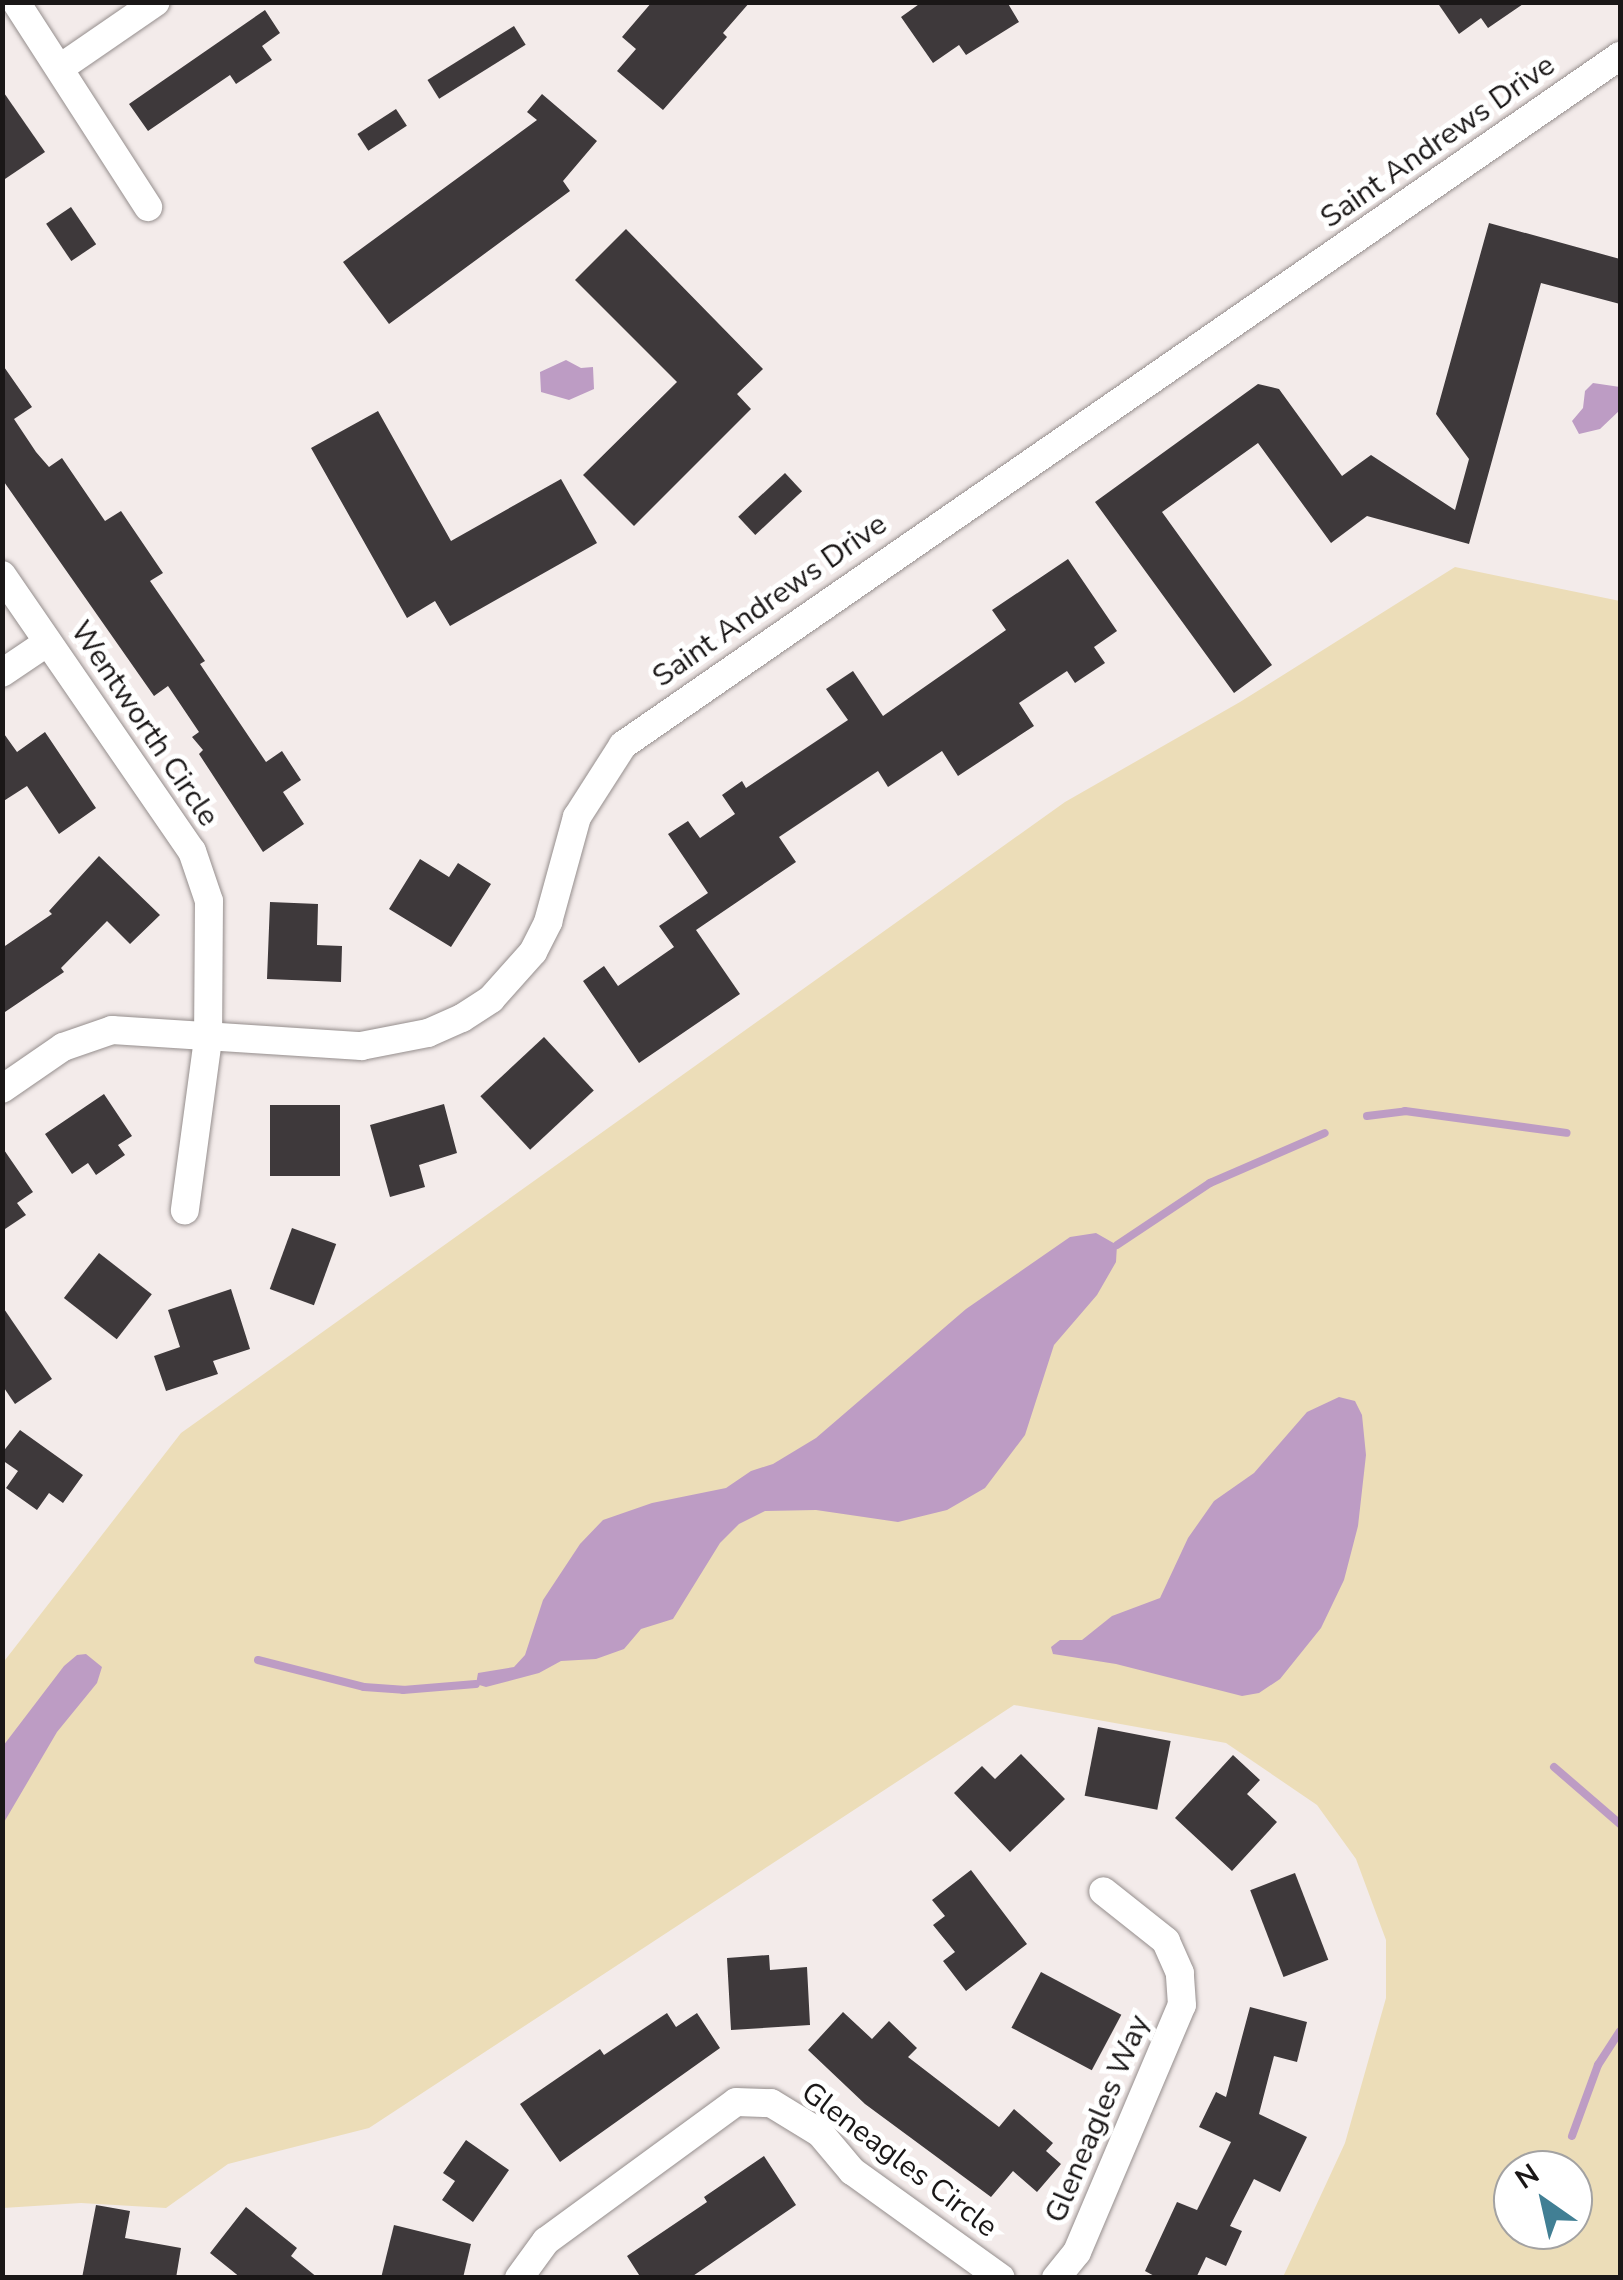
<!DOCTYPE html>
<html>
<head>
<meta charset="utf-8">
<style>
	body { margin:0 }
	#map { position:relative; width:1623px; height:2280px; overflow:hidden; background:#f3ebea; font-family:"Nunito Sans",sans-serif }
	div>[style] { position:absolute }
	.green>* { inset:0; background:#ecddb8 }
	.water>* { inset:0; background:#bd9cc4 }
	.stream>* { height:8px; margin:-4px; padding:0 4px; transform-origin:4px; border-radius:4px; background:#bd9cc4 }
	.building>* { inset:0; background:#3e393b; transform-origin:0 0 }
	.roads { filter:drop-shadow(0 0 2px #958e8d) drop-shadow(0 0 2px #958e8d) }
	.minor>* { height:28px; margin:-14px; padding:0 14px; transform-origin:14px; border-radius:14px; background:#fff }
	span { translate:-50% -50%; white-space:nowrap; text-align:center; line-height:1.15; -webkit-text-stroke:10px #fff; paint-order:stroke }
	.street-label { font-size:30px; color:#1a1717 }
	.frame { position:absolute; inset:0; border:5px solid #1a1717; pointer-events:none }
	.north { position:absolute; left:1493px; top:2150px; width:100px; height:100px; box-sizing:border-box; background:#fff; border:2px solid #a3a2a2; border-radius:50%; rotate:326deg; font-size:28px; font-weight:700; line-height:40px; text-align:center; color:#1a1717 }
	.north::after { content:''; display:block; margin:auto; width:35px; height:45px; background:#417f94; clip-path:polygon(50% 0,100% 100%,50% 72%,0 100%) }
</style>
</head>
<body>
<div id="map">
	<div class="green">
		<i style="clip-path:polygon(evenodd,1455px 567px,1620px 601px,1620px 2277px,1283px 2277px,1345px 2143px,1386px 1998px,1386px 1940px,1356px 1859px,1317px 1805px,1226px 1743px,1014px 1705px,369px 2128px,228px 2164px,166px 2208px,81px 2203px,3px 2208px,2px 1664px,181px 1433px,1065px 802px,1240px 702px,1455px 567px,1513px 2170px,1573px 2170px,1573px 2230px,1513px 2230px,1513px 2170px)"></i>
	</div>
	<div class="water">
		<i style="clip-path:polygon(566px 360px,581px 368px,593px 367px,594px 389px,569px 400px,541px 392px,540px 372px)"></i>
		<i style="clip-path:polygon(1593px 383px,1620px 387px,1620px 410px,1600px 429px,1579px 434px,1572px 421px,1583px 408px,1585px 391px)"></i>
		<i style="clip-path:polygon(1096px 1233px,1117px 1245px,1116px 1262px,1097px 1295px,1054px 1345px,1025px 1435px,985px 1488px,947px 1510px,898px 1522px,816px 1510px,765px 1511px,739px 1524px,720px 1543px,673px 1619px,641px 1629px,624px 1649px,596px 1659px,561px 1661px,539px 1673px,486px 1687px,476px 1684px,478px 1673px,514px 1667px,525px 1655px,543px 1600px,580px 1544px,603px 1520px,652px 1503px,726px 1488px,751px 1471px,773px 1464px,816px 1438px,966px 1309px,1070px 1237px)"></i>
		<i style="clip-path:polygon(1339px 1397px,1355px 1401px,1362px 1415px,1366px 1455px,1358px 1526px,1344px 1580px,1321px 1628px,1280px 1679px,1259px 1693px,1242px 1696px,1116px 1664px,1053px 1654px,1051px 1647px,1060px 1640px,1082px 1640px,1112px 1616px,1160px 1598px,1188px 1538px,1214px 1501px,1254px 1473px,1307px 1412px)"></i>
		<i style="clip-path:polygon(86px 1654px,102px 1667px,97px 1683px,57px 1732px,3px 1824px,3px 1746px,64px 1666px,77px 1655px)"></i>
	</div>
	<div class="stream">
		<i style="left:1367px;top:1116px;width:38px;rotate:-7deg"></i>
		<i style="left:1405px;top:1111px;width:163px;rotate:7.7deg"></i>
		<i style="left:1117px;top:1245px;width:112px;rotate:-33.7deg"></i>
		<i style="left:1210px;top:1183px;width:125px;rotate:-23.5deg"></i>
		<i style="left:258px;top:1660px;width:109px;rotate:14.3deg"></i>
		<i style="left:364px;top:1687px;width:39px;rotate:4deg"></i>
		<i style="left:403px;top:1690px;width:73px;rotate:-4.7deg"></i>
		<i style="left:1554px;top:1767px;width:87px;rotate:40.8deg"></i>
		<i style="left:1572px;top:2136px;width:76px;rotate:-69.9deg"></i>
		<i style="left:1598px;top:2065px;width:40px;rotate:-57.1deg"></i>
	</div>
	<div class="building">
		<i style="clip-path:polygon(652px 2px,750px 2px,723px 33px,727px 37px,663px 110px,617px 71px,636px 49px,622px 37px)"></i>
		<i style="clip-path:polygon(922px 2px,1007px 2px,1019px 22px,966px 55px,959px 45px,933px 63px,901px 17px)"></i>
		<i style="clip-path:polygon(1437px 2px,1526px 2px,1488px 28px,1481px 18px,1459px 34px)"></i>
		<i style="clip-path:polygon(265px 10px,280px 33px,262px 46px,272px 60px,236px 84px,230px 75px,148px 131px,129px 104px)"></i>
		<i style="left:514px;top:26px;width:22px;height:102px;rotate:58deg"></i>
		<i style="clip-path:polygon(2px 90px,45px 152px,2px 181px)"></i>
		<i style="clip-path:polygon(542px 94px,597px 141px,563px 181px,570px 191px,389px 324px,343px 262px,537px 120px,527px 112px)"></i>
		<i style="left:396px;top:109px;width:20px;height:46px;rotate:57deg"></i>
		<i style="left:71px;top:207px;width:45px;height:30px;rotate:56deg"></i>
		<i style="clip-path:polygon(1489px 223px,1620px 259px,1620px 304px,1541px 283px,1469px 544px,1367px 516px,1331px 543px,1258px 443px,1162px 512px,1272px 665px,1234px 693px,1095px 502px,1258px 384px,1279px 389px,1342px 476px,1371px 455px,1455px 510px,1469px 459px,1436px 414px)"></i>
		<i style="clip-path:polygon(626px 229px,763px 369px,737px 394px,751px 409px,634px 526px,583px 475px,677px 382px,575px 280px)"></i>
		<i style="clip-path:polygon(2px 364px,32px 407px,14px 419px,36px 452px,49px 467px,62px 458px,105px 521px,121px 511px,163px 573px,150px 581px,205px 661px,200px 664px,266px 762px,282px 751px,301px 780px,283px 792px,304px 824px,263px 852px,199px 754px,203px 750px,192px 737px,199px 732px,168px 686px,154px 696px,2px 479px)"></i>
		<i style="clip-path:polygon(378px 411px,451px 541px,561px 479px,597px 543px,450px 626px,435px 601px,407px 618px,311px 448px)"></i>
		<i style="left:785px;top:473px;width:25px;height:64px;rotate:47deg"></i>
		<i style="clip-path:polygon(1068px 559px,1117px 631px,1094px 647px,1105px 663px,1075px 683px,1067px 671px,1019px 703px,1034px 726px,958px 776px,942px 751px,888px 787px,878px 771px,779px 837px,796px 862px,696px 930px,740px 994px,639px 1063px,583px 981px,604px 966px,618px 986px,674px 947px,659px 926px,708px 893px,668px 834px,688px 821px,700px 838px,735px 814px,722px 795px,742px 781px,746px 788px,848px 720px,826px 689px,853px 671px,883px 716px,1006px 630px,992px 610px)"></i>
		<i style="clip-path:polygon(2px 731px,17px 752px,45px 732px,96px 808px,59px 834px,27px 786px,2px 802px)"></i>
		<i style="clip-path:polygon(99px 856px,160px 915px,130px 944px,107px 921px,61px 968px,64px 972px,2px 1014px,2px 948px,52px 914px,49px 911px)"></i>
		<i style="clip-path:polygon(420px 859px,449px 877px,458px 863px,491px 884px,451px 947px,389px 909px)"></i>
		<i style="clip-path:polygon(270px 902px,318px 904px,317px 945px,342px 946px,341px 982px,267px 979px)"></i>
		<i style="left:544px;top:1037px;width:73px;height:87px;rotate:47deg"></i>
		<i style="clip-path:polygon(104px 1094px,132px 1136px,118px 1145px,125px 1155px,96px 1175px,88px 1163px,72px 1174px,45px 1134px)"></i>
		<i style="clip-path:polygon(444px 1104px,457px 1153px,419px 1165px,425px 1187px,390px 1197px,370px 1125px)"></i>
		<i style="left:270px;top:1105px;width:70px;height:71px"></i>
		<i style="clip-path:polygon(2px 1147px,33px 1192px,17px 1203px,26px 1215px,2px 1231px)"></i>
		<i style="left:292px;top:1228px;width:47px;height:65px;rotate:20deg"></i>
		<i style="left:99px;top:1253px;width:67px;height:57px;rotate:38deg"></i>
		<i style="clip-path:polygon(231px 1289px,250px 1349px,213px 1361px,218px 1374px,166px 1391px,154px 1356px,180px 1347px,168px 1310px)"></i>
		<i style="clip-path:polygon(2px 1306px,52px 1379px,15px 1404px,2px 1385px)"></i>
		<i style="clip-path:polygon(20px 1430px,83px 1475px,63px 1503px,49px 1493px,37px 1510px,6px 1488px,18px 1471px,2px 1460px,2px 1453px)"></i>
		<i style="left:1098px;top:1727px;width:74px;height:70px;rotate:11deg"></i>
		<i style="clip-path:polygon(1021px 1754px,1065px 1799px,1010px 1852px,954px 1793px,982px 1766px,995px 1779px)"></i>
		<i style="clip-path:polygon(1233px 1755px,1260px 1780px,1247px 1794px,1277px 1822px,1232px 1871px,1175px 1818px)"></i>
		<i style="clip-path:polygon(971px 1870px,1027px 1944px,966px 1991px,943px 1961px,955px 1952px,933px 1925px,945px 1916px,932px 1900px)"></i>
		<i style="left:1295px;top:1873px;width:93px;height:48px;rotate:69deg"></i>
		<i style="clip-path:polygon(769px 1955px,770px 1970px,807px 1967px,810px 2025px,731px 2030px,727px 1958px)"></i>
		<i style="left:1041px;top:1972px;width:91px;height:63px;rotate:28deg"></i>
		<i style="clip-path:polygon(1250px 2007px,1307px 2022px,1297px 2062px,1274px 2056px,1259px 2114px,1307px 2137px,1280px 2192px,1254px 2179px,1230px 2226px,1242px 2231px,1226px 2266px,1206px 2257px,1196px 2278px,1158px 2278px,1145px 2271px,1177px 2202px,1197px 2210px,1231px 2142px,1199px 2127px,1216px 2092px,1226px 2097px)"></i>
		<i style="clip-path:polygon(843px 2012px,872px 2039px,889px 2021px,917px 2048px,908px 2057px,999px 2127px,1014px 2109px,1053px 2143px,1046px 2151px,1061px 2164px,1037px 2192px,1013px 2171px,991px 2197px,865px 2104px,808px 2050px)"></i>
		<i style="clip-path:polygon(667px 2013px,676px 2027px,697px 2013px,720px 2048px,560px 2162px,520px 2104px,600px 2049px,604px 2055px)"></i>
		<i style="clip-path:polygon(466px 2140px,509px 2170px,473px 2222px,442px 2200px,455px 2181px,443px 2173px)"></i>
		<i style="clip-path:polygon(764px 2156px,796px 2205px,690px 2278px,641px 2278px,627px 2256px,707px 2202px,704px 2197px)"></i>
		<i style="clip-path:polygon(96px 2205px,130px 2211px,125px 2238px,181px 2248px,176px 2278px,82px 2278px)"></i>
		<i style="clip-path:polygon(246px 2207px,297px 2248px,291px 2256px,318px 2278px,241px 2278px,210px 2253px)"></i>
		<i style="clip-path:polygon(394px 2225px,471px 2244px,463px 2278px,381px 2278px)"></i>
	</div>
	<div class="roads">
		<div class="minor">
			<i style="left:16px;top:2px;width:244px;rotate:57.2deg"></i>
			<i style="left:60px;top:68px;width:116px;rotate:-34.5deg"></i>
			<i style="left:2px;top:575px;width:335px;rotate:55.5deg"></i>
			<i style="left:192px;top:851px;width:53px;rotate:71.2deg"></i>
			<i style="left:209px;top:901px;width:138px;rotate:90.4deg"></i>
			<i style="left:208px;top:1039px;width:173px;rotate:97.7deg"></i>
			<i style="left:2px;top:673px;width:55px;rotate:-34deg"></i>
			<i style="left:2px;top:1089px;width:74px;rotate:-34.5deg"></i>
			<i style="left:63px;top:1047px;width:52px;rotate:-19.1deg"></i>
			<i style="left:112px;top:1030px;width:250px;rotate:3.7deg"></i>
			<i style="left:361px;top:1046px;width:68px;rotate:-11deg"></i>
			<i style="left:428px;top:1033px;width:37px;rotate:-24deg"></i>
			<i style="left:462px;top:1018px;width:35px;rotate:-33deg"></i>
			<i style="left:491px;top:999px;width:63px;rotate:-48.2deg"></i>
			<i style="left:533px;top:952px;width:34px;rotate:-63deg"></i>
			<i style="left:548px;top:922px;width:109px;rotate:-74.6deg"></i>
			<i style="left:577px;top:817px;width:85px;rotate:-57.4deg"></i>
			<i style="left:623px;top:745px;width:1212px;rotate:-34.65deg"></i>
			<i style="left:519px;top:2278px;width:46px;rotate:-53.9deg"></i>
			<i style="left:546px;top:2241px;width:235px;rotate:-36.2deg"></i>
			<i style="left:736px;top:2102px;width:35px;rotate:2deg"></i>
			<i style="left:771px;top:2103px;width:57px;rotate:31.5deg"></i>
			<i style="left:820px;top:2133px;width:50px;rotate:49.9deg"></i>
			<i style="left:852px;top:2171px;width:183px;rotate:35.7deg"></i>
			<i style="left:1056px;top:2278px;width:33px;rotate:-51deg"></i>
			<i style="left:1077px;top:2252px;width:268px;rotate:-67deg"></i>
			<i style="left:1182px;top:2005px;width:32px;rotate:-94deg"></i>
			<i style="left:1180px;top:1973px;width:35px;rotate:-114deg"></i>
			<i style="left:1166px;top:1941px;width:80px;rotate:-141.6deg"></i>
		</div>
	</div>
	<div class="street-label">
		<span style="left:1438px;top:142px;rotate:-35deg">Saint Andrews Drive</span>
		<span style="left:770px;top:601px;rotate:-35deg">Saint Andrews Drive</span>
		<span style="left:144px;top:724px;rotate:56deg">Wentworth Circle</span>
		<span style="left:1098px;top:2119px;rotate:-67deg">Gleneagles Way</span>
		<span style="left:899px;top:2160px;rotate:37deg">Gleneagles Circle</span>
	</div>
	<div class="frame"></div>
	<div class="north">N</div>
</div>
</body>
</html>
